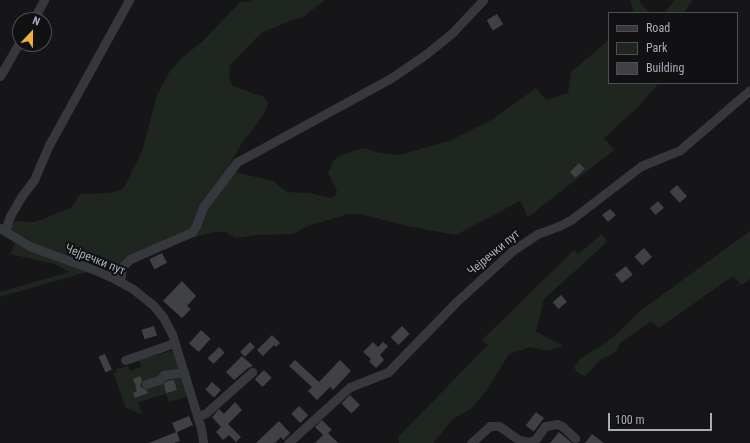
<!DOCTYPE html>
<html>
<head>
<meta charset="utf-8">
<style>
	body { margin:0 }
	#map { position:relative; width:750px; height:443px; overflow:hidden; background:#161618; font-family:"Roboto Condensed",sans-serif }
	div>[style] { position:absolute }
	.green>* { inset:0; background:#1e261f }
	.building>* { inset:0; background:#404145; transform-origin:0 0 }
	.minor>* { height:9px; margin:-4.5px; padding:0 4.5px; transform-origin:4.5px; border-radius:4.5px; background:#37383d }
	span { translate:-50% -50%; white-space:nowrap; text-align:center; line-height:1.15; -webkit-text-stroke:4px #111113; paint-order:stroke }
	.street-label { font-size:12px; color:#a8adb8 }
	.legend { position:absolute; left:608px; top:12px; width:130px; height:72px; box-sizing:border-box; background:#111113; border:1px solid #4d4f55; margin:0; padding:5px 7px; list-style:none; font-size:12px; color:#a8adb8 }
	.legend li { display:flex; align-items:center; gap:8px; height:20px }
	.legend b { width:20px; border:1px solid #4d4f55 }
	.north { position:absolute; left:12px; top:12px; width:40px; height:40px; box-sizing:border-box; background:#111113; border:1px solid #4d4f55; border-radius:50%; rotate:22deg; font-size:11px; font-weight:700; line-height:16px; text-align:center; color:#a8adb8 }
	.north::after { content:''; display:block; margin:auto; width:14px; height:18px; background:#f2b134; clip-path:polygon(50% 0,100% 100%,50% 72%,0 100%) }
	.scale { position:absolute; left:608px; top:413px; width:104px; height:18px; box-sizing:border-box; border:2px solid #a8adb8; border-top:0; padding-left:5px; font-size:12px; line-height:14px; white-space:nowrap; color:#a8adb8; -webkit-text-stroke:3px #111113; paint-order:stroke }
</style>
</head>
<body>
<div id="map">
	<div class="green">
		<i style="clip-path:polygon(252px 0,325px 0,302px 18px,292px 20px,261px 33px,230px 65px,229px 77px,233px 86px,264px 97px,268px 103px,264px 114px,240px 146px,228px 167px,238px 173px,273px 181px,287px 192px,309px 193px,331px 198px,336px 195px,337px 191px,328px 173px,334px 160px,340px 156px,359px 149px,368px 149px,375px 152px,399px 155px,449px 141px,493px 119px,536px 88px,546px 100px,568px 93px,571px 72px,609px 40px,609px 83px,659px 83px,637px 108px,604px 138px,614px 150px,528px 217px,520px 201px,456px 235px,407px 226px,360px 214px,348px 214px,308px 226px,293px 234px,256px 235px,236px 238px,225px 232px,216px 232px,180px 240px,128px 264px,123px 273px,93px 262px,63px 254px,36px 244px,10px 229px,15px 221px,35px 222px,71px 208px,80px 194px,110px 193px,123px 189px,142px 151px,157px 95px,170px 71px,183px 57px,203px 41px,240px 2px,250px 2px)"></i>
		<i style="clip-path:polygon(630px 0,639px 0,642px 6px,651px 13px,634px 13px)"></i>
		<i style="clip-path:polygon(675px 0,692px 0,684px 13px,664px 13px)"></i>
		<i style="clip-path:polygon(750px 231px,750px 279px,742px 285px,733px 276px,659px 328px,651px 321px,620px 343px,617px 350px,612px 354px,601px 359px,585px 377px,576px 371px,574px 367px,580px 359px,611px 339px,640px 311px)"></i>
		<i style="clip-path:polygon(602px 234px,607px 242px,544px 299px,536px 332px,564px 346px,547px 351px,530px 347px,509px 354px,486px 391px,471px 409px,454px 418px,433px 443px,399px 443px,398px 437px,488px 345px,482px 340px,574px 250px,578px 254px)"></i>
		<i style="clip-path:polygon(18px 238px,94px 270px,0 297px,0 292px,69px 272px,54px 264px,10px 254px)"></i>
		<i style="clip-path:polygon(174px 350px,189px 396px,169px 402px,166px 394px,138px 402px,142px 414px,126px 408px,113px 373px,117px 372px,116px 369px,128px 366px,130px 371px,141px 367px,139px 360px)"></i>
	</div>
	<div class="building">
		<i style="left:497px;top:14px;width:12px;height:12px;rotate:59deg"></i>
		<i style="left:579px;top:163px;width:8px;height:13px;rotate:45deg"></i>
		<i style="left:677px;top:185px;width:15px;height:10px;rotate:48deg"></i>
		<i style="left:658px;top:201px;width:9px;height:11px;rotate:49deg"></i>
		<i style="clip-path:polygon(610px 209px,616px 215px,608px 222px,602px 215px)"></i>
		<i style="left:644px;top:248px;width:12px;height:13px;rotate:48deg"></i>
		<i style="left:162px;top:253px;width:11px;height:14px;rotate:63deg"></i>
		<i style="left:626px;top:266px;width:11px;height:14px;rotate:52deg"></i>
		<i style="clip-path:polygon(182px 281px,196px 296px,187px 306px,191px 309px,182px 318px,163px 301px)"></i>
		<i style="left:561px;top:295px;width:9px;height:11px;rotate:49deg"></i>
		<i style="left:154px;top:326px;width:10px;height:13px;rotate:73deg"></i>
		<i style="left:402px;top:326px;width:11px;height:16px;rotate:45deg"></i>
		<i style="left:201px;top:330px;width:13px;height:18px;rotate:42deg"></i>
		<i style="clip-path:polygon(272px 335px,280px 343px,276px 347px,274px 345px,263px 356px,257px 350px)"></i>
		<i style="left:250px;top:342px;width:7px;height:14px;rotate:45deg"></i>
		<i style="clip-path:polygon(373px 342px,378px 347px,383px 342px,388px 346px,380px 355px,384px 360px,376px 368px,369px 361px,371px 359px,363px 352px)"></i>
		<i style="left:219px;top:347px;width:8px;height:16px;rotate:45deg"></i>
		<i style="left:105px;top:354px;width:17px;height:7px;rotate:66deg"></i>
		<i style="clip-path:polygon(242px 356px,253px 366px,248px 368px,234px 380px,226px 372px)"></i>
		<i style="clip-path:polygon(295px 360px,319px 382px,340px 360px,351px 371px,333px 390px,330px 387px,317px 400px,308px 391px,312px 387px,289px 366px)"></i>
		<i style="left:264px;top:370px;width:11px;height:13px;rotate:45deg"></i>
		<i style="clip-path:polygon(140px 376px,142px 380px,140px 386px,146px 390px,148px 393px,135px 398px,133px 393px,137px 391px,135px 387px,136px 386px,133px 379px)"></i>
		<i style="clip-path:polygon(174px 380px,177px 390px,166px 393px,164px 384px,167px 381px)"></i>
		<i style="left:212px;top:382px;width:12px;height:10px;rotate:42deg"></i>
		<i style="left:350px;top:395px;width:14px;height:12px;rotate:45deg"></i>
		<i style="clip-path:polygon(235px 402px,242px 410px,228px 424px,241px 437px,236px 442px,229px 435px,223px 440px,216px 432px,221px 427px,212px 417px,219px 409px,224px 414px)"></i>
		<i style="left:299px;top:406px;width:13px;height:11px;rotate:45deg"></i>
		<i style="left:536px;top:412px;width:10px;height:17px;rotate:37deg"></i>
		<i style="clip-path:polygon(189px 416px,193px 425px,177px 432px,180px 441px,174px 443px,149px 443px,176px 432px,172px 423px)"></i>
		<i style="clip-path:polygon(322px 420px,332px 430px,328px 433px,338px 443px,315px 443px,323px 435px,315px 427px)"></i>
		<i style="clip-path:polygon(279px 421px,290px 433px,283px 440px,281px 437px,275px 443px,256px 443px)"></i>
		<i style="clip-path:polygon(559px 432px,565px 437px,572px 443px,550px 443px)"></i>
		<i style="clip-path:polygon(592px 434px,604px 443px,585px 443px)"></i>
	</div>
	<div class="minor">
		<i style="left:33px;top:20px;width:23px;rotate:-61deg"></i>
		<i style="left:0;top:76px;width:39px;rotate:-60deg"></i>
		<i style="left:0;top:228px;width:37px;rotate:31deg"></i>
		<i style="left:32px;top:247px;width:67px;rotate:20.1deg"></i>
		<i style="left:95px;top:270px;width:22px;rotate:24deg"></i>
		<i style="left:115px;top:279px;width:21px;rotate:29deg"></i>
		<i style="left:133px;top:289px;width:26px;rotate:39deg"></i>
		<i style="left:153px;top:305px;width:16px;rotate:50deg"></i>
		<i style="left:163px;top:317px;width:19px;rotate:62deg"></i>
		<i style="left:172px;top:334px;width:98px;rotate:72.9deg"></i>
		<i style="left:201px;top:428px;width:15px;rotate:82deg"></i>
		<i style="left:5px;top:231px;width:16px;rotate:-72deg"></i>
		<i style="left:10px;top:216px;width:22px;rotate:-60deg"></i>
		<i style="left:21px;top:197px;width:21px;rotate:-53deg"></i>
		<i style="left:34px;top:180px;width:38px;rotate:-67deg"></i>
		<i style="left:49px;top:145px;width:166px;rotate:-61.1deg"></i>
		<i style="left:120px;top:282px;width:15px;rotate:-82deg"></i>
		<i style="left:122px;top:267px;width:11px;rotate:-45deg"></i>
		<i style="left:130px;top:259px;width:68px;rotate:-23.5deg"></i>
		<i style="left:192px;top:232px;width:7px;rotate:-56deg"></i>
		<i style="left:196px;top:226px;width:20px;rotate:-70deg"></i>
		<i style="left:203px;top:207px;width:56px;rotate:-52.9deg"></i>
		<i style="left:237px;top:162px;width:175px;rotate:-28.6deg"></i>
		<i style="left:391px;top:78px;width:42px;rotate:-34.4deg"></i>
		<i style="left:426px;top:54px;width:35px;rotate:-39deg"></i>
		<i style="left:453px;top:32px;width:44px;rotate:-46.8deg"></i>
		<i style="left:125px;top:360px;width:52px;rotate:-19.1deg"></i>
		<i style="left:146px;top:384px;width:14px;rotate:-17deg"></i>
		<i style="left:159px;top:380px;width:7px;rotate:-45deg"></i>
		<i style="left:164px;top:375px;width:20px;rotate:-9deg"></i>
		<i style="left:197px;top:416px;width:9px;rotate:-18deg"></i>
		<i style="left:206px;top:413px;width:62px;rotate:-41.7deg"></i>
		<i style="left:288px;top:443px;width:84px;rotate:-42.1deg"></i>
		<i style="left:350px;top:387px;width:41px;rotate:-21.5deg"></i>
		<i style="left:388px;top:372px;width:98px;rotate:-45.8deg"></i>
		<i style="left:456px;top:302px;width:76px;rotate:-42.3deg"></i>
		<i style="left:512px;top:251px;width:30px;rotate:-34deg"></i>
		<i style="left:537px;top:234px;width:23px;rotate:-20deg"></i>
		<i style="left:559px;top:226px;width:15px;rotate:-28deg"></i>
		<i style="left:572px;top:219px;width:87px;rotate:-37.5deg"></i>
		<i style="left:641px;top:166px;width:42px;rotate:-22.3deg"></i>
		<i style="left:680px;top:150px;width:92px;rotate:-40.6deg"></i>
		<i style="left:471px;top:443px;width:25px;rotate:-42deg"></i>
		<i style="left:490px;top:426px;width:9px"></i>
		<i style="left:499px;top:426px;width:24px;rotate:35deg"></i>
		<i style="left:519px;top:440px;width:10px;rotate:11deg"></i>
		<i style="left:529px;top:442px;width:6px;rotate:-18deg"></i>
		<i style="left:535px;top:440px;width:17px;rotate:-54deg"></i>
		<i style="left:545px;top:426px;width:12px;rotate:-9deg"></i>
		<i style="left:557px;top:424px;width:5px;rotate:22deg"></i>
		<i style="left:562px;top:426px;width:18px;rotate:43deg"></i>
	</div>
	<div class="street-label">
		<span style="left:494px;top:253px;rotate:-40deg">Чејречки пут</span>
		<span style="left:95px;top:260px;rotate:22deg">Чејречки пут</span>
	</div>
	<ul class="legend">
	<li><b style="height:5px;background:#37383d"></b>Road</li>
	<li><b style="height:11px;background:#1e261f"></b>Park</li>
	<li><b style="height:11px;background:#404145"></b>Building</li>
	</ul>
	<div class="north">N</div>
	<div class="scale">100 m</div>
</div>
</body>
</html>
